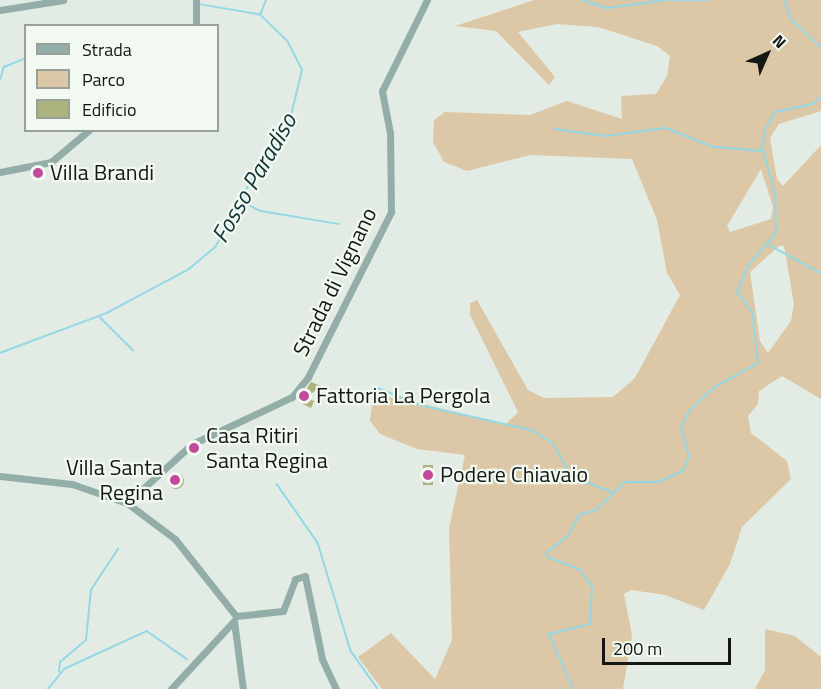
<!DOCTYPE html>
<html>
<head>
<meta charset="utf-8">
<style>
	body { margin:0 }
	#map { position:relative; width:821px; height:689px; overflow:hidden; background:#e3ece4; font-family:"Titillium Web",sans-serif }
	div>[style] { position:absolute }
	.green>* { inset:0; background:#dcc8a6 }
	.stream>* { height:1.5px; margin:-0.75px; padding:0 0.75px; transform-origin:0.75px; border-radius:0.75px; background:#94d8e6 }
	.building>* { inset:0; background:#adb37f; transform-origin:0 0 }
	.round { border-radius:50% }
	.minor>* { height:7px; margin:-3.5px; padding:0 3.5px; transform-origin:3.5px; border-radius:3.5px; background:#93aea8 }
	.dots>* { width:16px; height:16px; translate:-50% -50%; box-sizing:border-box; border:3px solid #f1f9f1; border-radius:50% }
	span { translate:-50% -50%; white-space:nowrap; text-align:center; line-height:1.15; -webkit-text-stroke:4.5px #f1f9f1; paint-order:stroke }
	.poi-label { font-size:22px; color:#141714 }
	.left { translate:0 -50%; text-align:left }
	.right { translate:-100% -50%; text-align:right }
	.street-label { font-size:22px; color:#141714 }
	.water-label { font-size:24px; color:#113339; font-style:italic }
	.legend { position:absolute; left:24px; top:24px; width:195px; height:108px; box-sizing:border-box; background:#f1f9f1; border:2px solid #999f99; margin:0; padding:8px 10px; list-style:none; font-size:18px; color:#141714 }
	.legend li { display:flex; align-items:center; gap:12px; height:30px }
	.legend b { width:30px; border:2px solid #999f99 }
	.north { position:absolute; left:737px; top:24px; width:60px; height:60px; -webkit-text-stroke:4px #f1f9f1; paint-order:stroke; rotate:45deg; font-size:16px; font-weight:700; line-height:24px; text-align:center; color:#141714 }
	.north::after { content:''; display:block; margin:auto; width:21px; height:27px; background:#141714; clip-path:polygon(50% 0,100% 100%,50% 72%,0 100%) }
	.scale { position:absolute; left:602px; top:638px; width:129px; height:27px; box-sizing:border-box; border:3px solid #141714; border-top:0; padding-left:8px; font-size:18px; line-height:21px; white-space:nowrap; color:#141714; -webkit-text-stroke:4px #f1f9f1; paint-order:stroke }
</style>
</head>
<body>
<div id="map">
	<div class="green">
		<i style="clip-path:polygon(evenodd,534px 0,821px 0,821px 111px,779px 124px,770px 138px,777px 179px,783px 186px,821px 145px,821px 399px,782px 376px,759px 391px,758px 404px,748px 416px,751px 433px,787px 461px,791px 479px,742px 527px,730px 564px,704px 610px,665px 595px,631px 590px,624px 594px,632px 635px,623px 689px,382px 689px,358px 657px,391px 633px,435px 679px,452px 640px,449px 528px,465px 455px,417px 449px,380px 434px,370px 421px,373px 397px,400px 398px,505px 425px,518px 412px,470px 315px,470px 303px,477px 300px,528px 390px,544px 398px,613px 397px,635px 378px,680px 295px,667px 273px,657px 220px,632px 159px,530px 155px,467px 171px,444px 162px,433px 142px,434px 120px,445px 112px,530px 115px,567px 101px,622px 119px,621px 96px,656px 94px,667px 76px,670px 56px,657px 46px,598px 27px,557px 24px,518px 32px,555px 77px,549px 85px,496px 31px,455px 26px,534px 0,761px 169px,773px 207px,771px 219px,730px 232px,727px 226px,761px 169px,534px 0,779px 246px,784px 246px,794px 304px,791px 321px,768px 353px,760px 341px,750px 272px,779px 246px)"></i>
		<i style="clip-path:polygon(765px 629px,795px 636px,821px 657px,821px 689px,755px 689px,765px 670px)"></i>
	</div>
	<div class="stream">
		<i style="left:582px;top:0;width:26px;rotate:18deg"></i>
		<i style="left:607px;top:8px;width:62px;rotate:-7.5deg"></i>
		<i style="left:671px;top:0;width:37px"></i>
		<i style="left:785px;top:0;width:20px;rotate:72deg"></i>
		<i style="left:791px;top:19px;width:41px;rotate:43deg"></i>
		<i style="left:260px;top:15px;width:16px;rotate:-68deg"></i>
		<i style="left:0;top:80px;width:14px;rotate:-73deg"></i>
		<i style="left:4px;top:67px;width:24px;rotate:-22deg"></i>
		<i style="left:554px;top:129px;width:52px;rotate:7.7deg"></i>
		<i style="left:606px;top:136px;width:61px;rotate:-7.6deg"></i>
		<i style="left:666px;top:128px;width:52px;rotate:21.6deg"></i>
		<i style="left:714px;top:147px;width:49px;rotate:4.7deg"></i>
		<i style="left:241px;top:201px;width:22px;rotate:27deg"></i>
		<i style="left:261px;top:211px;width:79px;rotate:9.5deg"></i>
		<i style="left:769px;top:245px;width:59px;rotate:28.3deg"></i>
		<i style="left:100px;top:317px;width:47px;rotate:45deg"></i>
		<i style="left:0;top:353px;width:114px;rotate:-20.5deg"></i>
		<i style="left:107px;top:313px;width:93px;rotate:-28.2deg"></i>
		<i style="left:189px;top:269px;width:35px;rotate:-40deg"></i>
		<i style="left:216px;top:246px;width:78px;rotate:-61.8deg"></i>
		<i style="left:253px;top:177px;width:60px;rotate:-54.5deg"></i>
		<i style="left:288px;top:128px;width:60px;rotate:-76.4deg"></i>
		<i style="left:302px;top:70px;width:31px;rotate:-117deg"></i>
		<i style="left:288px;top:42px;width:39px;rotate:-136deg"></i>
		<i style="left:260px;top:15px;width:59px;rotate:-170.2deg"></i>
		<i style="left:376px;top:387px;width:48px;rotate:22.2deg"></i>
		<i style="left:420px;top:405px;width:115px;rotate:12.6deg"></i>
		<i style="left:532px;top:430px;width:25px;rotate:32deg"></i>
		<i style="left:553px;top:443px;width:39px;rotate:60deg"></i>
		<i style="left:573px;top:477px;width:42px;rotate:21deg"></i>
		<i style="left:277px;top:484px;width:72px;rotate:55.2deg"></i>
		<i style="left:318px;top:543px;width:113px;rotate:73deg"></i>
		<i style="left:351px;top:651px;width:47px;rotate:54.6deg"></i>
		<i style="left:59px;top:672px;width:10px;rotate:-84deg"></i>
		<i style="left:60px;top:662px;width:34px;rotate:-40deg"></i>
		<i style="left:86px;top:640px;width:50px;rotate:-84.3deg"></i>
		<i style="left:91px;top:590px;width:49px;rotate:-56.6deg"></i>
		<i style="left:48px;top:689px;width:26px;rotate:-51deg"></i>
		<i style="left:64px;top:669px;width:91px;rotate:-24.6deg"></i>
		<i style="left:147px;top:631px;width:49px;rotate:35deg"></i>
		<i style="left:573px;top:689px;width:60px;rotate:-113.6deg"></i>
		<i style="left:549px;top:634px;width:42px;rotate:-13.7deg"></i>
		<i style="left:590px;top:624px;width:37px;rotate:-87deg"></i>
		<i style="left:592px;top:587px;width:21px;rotate:-125deg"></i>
		<i style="left:580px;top:570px;width:34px;rotate:-159deg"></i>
		<i style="left:548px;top:558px;width:5px;rotate:-112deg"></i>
		<i style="left:546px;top:553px;width:28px;rotate:-38deg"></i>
		<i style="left:568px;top:536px;width:24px;rotate:-62deg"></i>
		<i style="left:579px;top:515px;width:18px;rotate:-16deg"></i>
		<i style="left:596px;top:510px;width:40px;rotate:-44deg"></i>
		<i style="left:625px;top:482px;width:34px"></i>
		<i style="left:659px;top:482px;width:26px;rotate:-25deg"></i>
		<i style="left:683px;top:471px;width:15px;rotate:-67deg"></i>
		<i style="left:689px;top:457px;width:30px;rotate:-105deg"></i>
		<i style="left:681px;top:428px;width:19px;rotate:-65deg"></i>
		<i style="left:689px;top:411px;width:35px;rotate:-43deg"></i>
		<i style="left:715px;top:387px;width:49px;rotate:-29.2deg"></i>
		<i style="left:758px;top:363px;width:51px;rotate:-96.7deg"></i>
		<i style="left:752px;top:312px;width:25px;rotate:-127deg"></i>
		<i style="left:737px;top:292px;width:28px;rotate:-67deg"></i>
		<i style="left:748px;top:266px;width:43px;rotate:-49.7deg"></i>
		<i style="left:776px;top:233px;width:39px;rotate:-91deg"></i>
		<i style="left:775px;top:194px;width:50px;rotate:-105.2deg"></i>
		<i style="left:762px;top:146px;width:16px;rotate:-79deg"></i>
		<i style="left:765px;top:130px;width:21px;rotate:-61deg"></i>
		<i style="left:775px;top:112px;width:39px;rotate:-12deg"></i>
		<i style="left:813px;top:104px;width:11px;rotate:-41deg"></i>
	</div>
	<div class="building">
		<i style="clip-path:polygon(311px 382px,321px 386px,306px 398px,314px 401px,311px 408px,298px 402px)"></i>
		<i style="left:423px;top:465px;width:10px;height:20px"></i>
		<i class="round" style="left:168px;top:473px;width:16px;height:16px"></i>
	</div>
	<div class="minor">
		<i style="left:0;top:10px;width:64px;rotate:-9deg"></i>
		<i style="left:196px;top:26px;width:26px;rotate:-90deg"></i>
		<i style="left:0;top:172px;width:52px;rotate:-11.1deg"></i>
		<i style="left:51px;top:162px;width:50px;rotate:-40.1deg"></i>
		<i style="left:0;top:476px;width:72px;rotate:6.3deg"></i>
		<i style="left:72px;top:484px;width:58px;rotate:19.1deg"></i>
		<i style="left:127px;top:503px;width:60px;rotate:36.9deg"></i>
		<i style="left:175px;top:539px;width:98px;rotate:51.6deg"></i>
		<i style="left:236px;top:616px;width:47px;rotate:-6.1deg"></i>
		<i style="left:283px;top:611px;width:34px;rotate:-69deg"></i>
		<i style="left:295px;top:579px;width:10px;rotate:-17deg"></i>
		<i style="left:305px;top:576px;width:85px;rotate:78.4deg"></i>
		<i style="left:322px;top:659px;width:33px;rotate:65deg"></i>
		<i style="left:127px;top:503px;width:88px;rotate:-42.2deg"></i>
		<i style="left:192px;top:444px;width:110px;rotate:-25.2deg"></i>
		<i style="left:292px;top:397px;width:26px;rotate:-51deg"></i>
		<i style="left:308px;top:377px;width:185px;rotate:-63.3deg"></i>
		<i style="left:391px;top:212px;width:79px;rotate:-90.7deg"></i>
		<i style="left:390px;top:133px;width:43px;rotate:-100.8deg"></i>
		<i style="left:382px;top:91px;width:102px;rotate:-63.7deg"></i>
		<i style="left:234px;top:621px;width:69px;rotate:82.5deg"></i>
		<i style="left:171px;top:689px;width:91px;rotate:-47.2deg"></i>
	</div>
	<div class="dots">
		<i style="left:38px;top:173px;background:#c2499c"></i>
		<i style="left:304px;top:396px;background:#c2499c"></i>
		<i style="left:194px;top:448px;background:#c2499c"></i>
		<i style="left:428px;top:475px;background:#c2499c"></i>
		<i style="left:175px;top:480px;background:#c2499c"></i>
	</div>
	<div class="poi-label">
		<span class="left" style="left:50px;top:173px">Villa Brandi</span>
		<span class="left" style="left:316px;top:396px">Fattoria La Pergola</span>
		<span class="left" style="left:206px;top:448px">Casa Ritiri<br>Santa Regina</span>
		<span class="right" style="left:163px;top:480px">Villa Santa<br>Regina</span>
		<span class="left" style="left:440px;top:475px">Podere Chiavaio</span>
	</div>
	<div class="street-label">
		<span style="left:335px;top:282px;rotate:-64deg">Strada di Vignano</span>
	</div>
	<div class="water-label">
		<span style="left:254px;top:178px;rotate:-60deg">Fosso Paradiso</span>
	</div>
	<ul class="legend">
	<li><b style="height:8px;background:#93aea8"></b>Strada</li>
	<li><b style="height:16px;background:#dcc8a6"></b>Parco</li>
	<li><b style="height:16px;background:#adb37f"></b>Edificio</li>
	</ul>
	<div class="north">N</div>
	<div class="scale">200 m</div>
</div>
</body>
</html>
